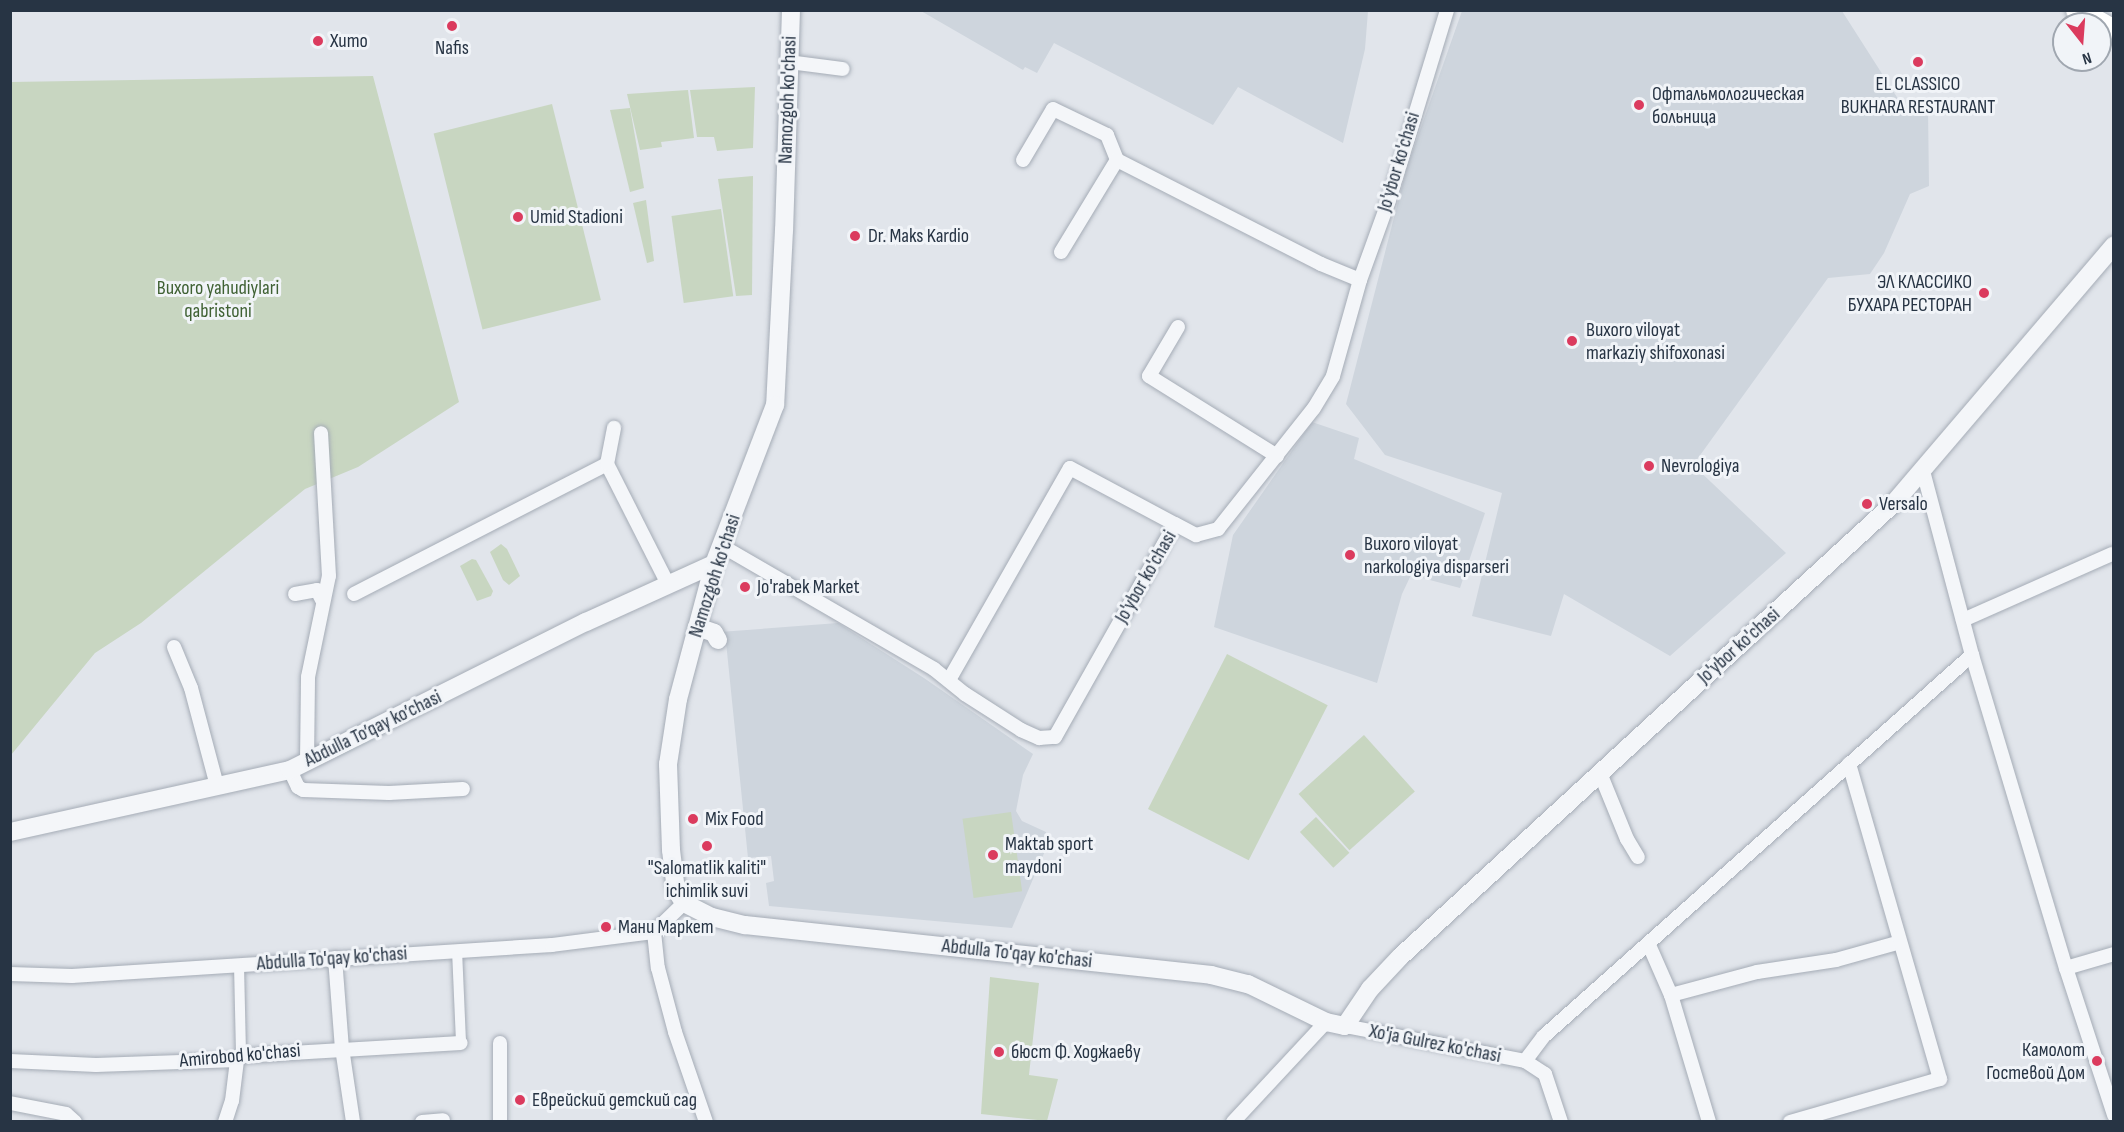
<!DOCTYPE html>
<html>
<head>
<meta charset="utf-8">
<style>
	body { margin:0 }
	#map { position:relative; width:2124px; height:1132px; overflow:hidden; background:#e1e5eb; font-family:"Sofia Sans Condensed",sans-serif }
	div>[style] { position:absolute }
	.built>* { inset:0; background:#ced5dd }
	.green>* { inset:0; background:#c8d6c1; transform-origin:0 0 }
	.roads { filter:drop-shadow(0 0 2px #a5acb6) drop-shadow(0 0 2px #a5acb6) }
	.pedestrian>* { height:10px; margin:-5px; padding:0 5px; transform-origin:5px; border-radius:5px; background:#f4f6f9 }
	.minor>* { height:14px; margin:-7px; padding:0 7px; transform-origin:7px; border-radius:7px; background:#f4f6f9 }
	.tertiary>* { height:18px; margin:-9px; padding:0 9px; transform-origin:9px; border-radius:9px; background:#f4f6f9 }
	.primary>* { height:22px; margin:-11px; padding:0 11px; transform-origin:11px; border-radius:11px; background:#fff }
	.dots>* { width:16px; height:16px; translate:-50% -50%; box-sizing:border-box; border:3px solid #f1f4f8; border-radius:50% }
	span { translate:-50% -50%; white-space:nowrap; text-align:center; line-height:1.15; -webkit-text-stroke:6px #f1f4f8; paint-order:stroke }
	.poi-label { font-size:20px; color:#273444 }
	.left { translate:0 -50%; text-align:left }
	.right { translate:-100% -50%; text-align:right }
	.street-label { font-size:20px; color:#273444 }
	.park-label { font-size:20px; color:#3f6133 }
	.frame { position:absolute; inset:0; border:12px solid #273444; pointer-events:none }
	.north { position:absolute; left:2052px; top:12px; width:60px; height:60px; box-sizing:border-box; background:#f1f4f8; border:2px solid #a0a7b0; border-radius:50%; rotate:163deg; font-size:16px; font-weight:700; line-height:24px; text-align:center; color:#273444 }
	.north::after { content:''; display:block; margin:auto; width:21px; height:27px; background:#db3b5e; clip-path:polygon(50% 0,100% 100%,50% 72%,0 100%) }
</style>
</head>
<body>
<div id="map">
	<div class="built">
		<i style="clip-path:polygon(921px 11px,1368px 11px,1365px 49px,1343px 143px,1238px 87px,1213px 125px,1054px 43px,1037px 73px,1025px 67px,1023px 70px)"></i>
		<i style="clip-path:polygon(1462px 11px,1842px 11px,1902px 105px,1928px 109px,1929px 186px,1910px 194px,1884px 253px,1870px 274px,1828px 278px,1693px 465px,1786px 553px,1670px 656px,1564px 594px,1551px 636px,1472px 616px,1502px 493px,1385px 455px,1346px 404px,1407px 167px)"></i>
		<i style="clip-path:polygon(1312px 422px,1359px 438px,1354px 459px,1485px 513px,1460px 588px,1411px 575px,1402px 594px,1377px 683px,1214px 627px,1233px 535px)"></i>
		<i style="clip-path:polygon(838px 623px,924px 678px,1033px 754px,1023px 775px,1016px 811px,1022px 821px,1046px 832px,1048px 844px,1012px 928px,769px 906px,766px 883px,774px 881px,771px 856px,748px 858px,726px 642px,720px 632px)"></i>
	</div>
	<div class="green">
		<i style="clip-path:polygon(373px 76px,459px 402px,358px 467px,305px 489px,141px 623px,95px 653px,11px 755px,11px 82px)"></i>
		<i style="clip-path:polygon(755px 87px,753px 148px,717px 151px,714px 137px,697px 137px,690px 90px)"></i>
		<i style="clip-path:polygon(688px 90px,694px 138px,661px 142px,662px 147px,640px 150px,627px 94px)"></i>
		<i style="left:552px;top:104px;width:202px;height:122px;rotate:76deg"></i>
		<i style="clip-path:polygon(630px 108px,644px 188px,630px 192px,610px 110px)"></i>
		<i style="clip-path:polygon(753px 176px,752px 295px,736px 296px,718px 179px)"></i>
		<i style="clip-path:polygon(646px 200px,654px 261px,647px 263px,633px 203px)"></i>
		<i style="left:721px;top:209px;width:88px;height:50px;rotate:82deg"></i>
		<i style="clip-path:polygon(501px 544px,507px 549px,520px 576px,509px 585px,503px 580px,490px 552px)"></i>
		<i style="clip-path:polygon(472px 559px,476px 560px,493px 591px,491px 596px,477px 601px,460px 566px)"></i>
		<i style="left:1227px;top:654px;width:113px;height:174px;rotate:27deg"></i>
		<i style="left:1364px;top:735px;width:76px;height:88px;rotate:48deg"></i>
		<i style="left:1011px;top:812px;width:80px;height:49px;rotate:82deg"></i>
		<i style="left:1316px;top:817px;width:49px;height:22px;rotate:47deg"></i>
		<i style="clip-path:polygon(990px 977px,1039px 983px,1029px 1075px,1058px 1079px,1047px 1121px,981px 1114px)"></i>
	</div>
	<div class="roads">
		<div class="pedestrian">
			<i style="left:457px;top:950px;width:93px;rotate:87.5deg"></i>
			<i style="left:239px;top:965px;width:91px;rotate:88.7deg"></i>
		</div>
		<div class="minor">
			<i style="left:789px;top:62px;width:54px;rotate:7.4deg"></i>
			<i style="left:1023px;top:160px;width:59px;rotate:-59.5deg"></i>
			<i style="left:1053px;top:109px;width:60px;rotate:25.7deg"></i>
			<i style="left:1107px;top:135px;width:27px;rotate:68deg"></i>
			<i style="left:1117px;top:160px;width:229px;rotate:27deg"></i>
			<i style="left:1321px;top:264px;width:42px;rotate:22.3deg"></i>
			<i style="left:1061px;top:252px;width:108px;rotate:-58.7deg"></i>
			<i style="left:1178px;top:327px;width:57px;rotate:120.6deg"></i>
			<i style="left:1149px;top:376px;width:151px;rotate:32deg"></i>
			<i style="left:607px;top:464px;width:135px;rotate:63.1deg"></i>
			<i style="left:1923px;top:471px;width:190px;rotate:75.1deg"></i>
			<i style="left:1972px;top:655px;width:327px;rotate:73.3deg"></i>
			<i style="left:2066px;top:968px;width:155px;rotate:71.9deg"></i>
			<i style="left:722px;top:546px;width:245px;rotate:30.1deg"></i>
			<i style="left:934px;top:669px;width:40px;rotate:39deg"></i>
			<i style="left:965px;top:694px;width:67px;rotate:32.7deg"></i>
			<i style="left:1021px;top:730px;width:20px;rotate:24deg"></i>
			<i style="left:1039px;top:738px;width:16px;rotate:-4deg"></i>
			<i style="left:1055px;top:737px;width:244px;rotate:-60.6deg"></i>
			<i style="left:1175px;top:524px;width:24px;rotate:28deg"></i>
			<i style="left:1196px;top:535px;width:23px;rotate:-15deg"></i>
			<i style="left:1218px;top:529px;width:154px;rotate:-51.6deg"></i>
			<i style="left:1314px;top:408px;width:37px;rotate:-59deg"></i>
			<i style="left:1333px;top:376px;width:100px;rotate:-74.3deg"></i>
			<i style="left:1360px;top:280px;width:85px;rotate:-70.1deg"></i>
			<i style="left:1389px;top:200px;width:199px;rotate:-73deg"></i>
			<i style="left:295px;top:594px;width:22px;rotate:-10deg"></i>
			<i style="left:317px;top:590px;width:13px;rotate:63deg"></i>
			<i style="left:354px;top:594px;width:284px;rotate:-27.2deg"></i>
			<i style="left:607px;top:464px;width:37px;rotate:-79deg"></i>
			<i style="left:1963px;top:620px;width:163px;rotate:-23.9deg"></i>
			<i style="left:174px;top:647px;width:44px;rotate:67.5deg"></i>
			<i style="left:191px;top:688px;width:101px;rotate:75.1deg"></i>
			<i style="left:949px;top:680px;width:244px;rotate:-60.3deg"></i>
			<i style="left:1070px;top:468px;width:119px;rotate:28.1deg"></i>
			<i style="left:307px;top:762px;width:85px;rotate:-89.3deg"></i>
			<i style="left:308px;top:677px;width:103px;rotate:-78.3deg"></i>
			<i style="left:329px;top:576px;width:143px;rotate:-93.2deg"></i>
			<i style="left:290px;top:770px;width:19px;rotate:65deg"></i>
			<i style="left:298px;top:787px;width:6px;rotate:31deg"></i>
			<i style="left:303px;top:790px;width:86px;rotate:2deg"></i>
			<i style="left:389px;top:793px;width:74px;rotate:-3.1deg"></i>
			<i style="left:1600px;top:773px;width:71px;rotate:67.8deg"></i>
			<i style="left:1627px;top:839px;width:21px;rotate:59deg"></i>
			<i style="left:684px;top:903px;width:42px;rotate:136deg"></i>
			<i style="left:654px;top:932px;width:36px;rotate:84deg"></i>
			<i style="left:658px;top:968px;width:66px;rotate:75.1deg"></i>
			<i style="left:675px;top:1032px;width:95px;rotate:71deg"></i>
			<i style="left:1649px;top:945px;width:55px;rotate:66.3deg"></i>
			<i style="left:1671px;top:995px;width:133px;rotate:73.3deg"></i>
			<i style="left:335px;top:958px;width:90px;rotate:85.6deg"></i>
			<i style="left:342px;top:1048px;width:75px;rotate:81.5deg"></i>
			<i style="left:2066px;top:968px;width:50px;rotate:-16.3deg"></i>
			<i style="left:10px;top:974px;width:62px;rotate:1.8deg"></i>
			<i style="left:72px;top:976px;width:481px;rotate:-3.7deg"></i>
			<i style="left:552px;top:945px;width:103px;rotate:-7.3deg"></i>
			<i style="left:1671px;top:995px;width:89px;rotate:-15deg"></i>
			<i style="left:1757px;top:972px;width:80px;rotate:-8.6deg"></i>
			<i style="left:1836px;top:960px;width:66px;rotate:-15.7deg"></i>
			<i style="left:1345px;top:1026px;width:183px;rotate:11deg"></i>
			<i style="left:1525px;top:1061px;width:24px;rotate:33deg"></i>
			<i style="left:1545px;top:1074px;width:51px;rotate:71.6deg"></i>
			<i style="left:10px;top:1061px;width:86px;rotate:2.7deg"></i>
			<i style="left:96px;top:1065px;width:141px;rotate:-2deg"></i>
			<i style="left:237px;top:1060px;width:6px;rotate:-45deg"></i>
			<i style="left:241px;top:1056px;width:220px;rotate:-3.4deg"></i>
			<i style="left:1525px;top:1061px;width:31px;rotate:-53deg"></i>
			<i style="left:1544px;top:1036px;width:573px;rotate:-41.68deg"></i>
			<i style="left:10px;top:1103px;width:57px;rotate:11.1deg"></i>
			<i style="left:66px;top:1114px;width:12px;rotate:42deg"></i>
			<i style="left:225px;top:1122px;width:22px;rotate:-72deg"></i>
			<i style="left:232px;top:1101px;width:41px;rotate:-83deg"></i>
			<i style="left:422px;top:1122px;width:21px;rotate:-5deg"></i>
			<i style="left:500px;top:1122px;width:79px;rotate:-90deg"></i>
			<i style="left:1233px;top:1122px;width:137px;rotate:-47.1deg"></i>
			<i style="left:1790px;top:1122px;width:156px;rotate:-16deg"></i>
			<i style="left:1940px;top:1079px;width:328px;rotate:-106.1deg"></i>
		</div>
		<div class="tertiary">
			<i style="left:791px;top:10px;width:220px;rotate:91.8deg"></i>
			<i style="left:784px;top:230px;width:175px;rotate:92.9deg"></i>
			<i style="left:775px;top:405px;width:170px;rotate:111deg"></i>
			<i style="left:714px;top:564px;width:140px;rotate:104.9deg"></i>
			<i style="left:678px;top:699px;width:66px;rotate:98.7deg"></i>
			<i style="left:668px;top:764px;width:86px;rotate:88deg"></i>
			<i style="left:671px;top:850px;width:40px;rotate:82.9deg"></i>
			<i style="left:676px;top:890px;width:15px;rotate:58deg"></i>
			<i style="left:684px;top:903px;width:31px;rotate:27deg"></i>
			<i style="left:712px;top:917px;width:34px;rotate:14deg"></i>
			<i style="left:745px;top:925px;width:469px;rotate:6.1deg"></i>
			<i style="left:1211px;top:975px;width:38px;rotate:14deg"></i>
			<i style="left:1248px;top:984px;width:87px;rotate:26deg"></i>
			<i style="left:1326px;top:1022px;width:19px;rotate:12deg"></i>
			<i style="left:1345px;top:1026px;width:45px;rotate:-56deg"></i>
			<i style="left:1370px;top:989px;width:44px;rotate:-46.8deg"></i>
			<i style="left:1400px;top:957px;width:671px;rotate:-42.58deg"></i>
			<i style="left:1894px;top:503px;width:339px;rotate:-49.5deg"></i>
			<i style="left:697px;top:627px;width:18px;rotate:19deg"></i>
			<i style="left:714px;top:633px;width:8px;rotate:60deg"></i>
			<i style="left:10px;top:832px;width:287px;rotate:-12.5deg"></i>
			<i style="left:290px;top:770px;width:331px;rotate:-26.6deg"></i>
			<i style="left:586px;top:622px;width:141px;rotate:-24.4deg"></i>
		</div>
		<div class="primary">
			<i style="left:2077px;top:10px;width:43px;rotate:29.6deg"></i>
		</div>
	</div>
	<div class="dots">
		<i style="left:452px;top:26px;background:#db3b5e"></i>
		<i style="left:318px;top:41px;background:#db3b5e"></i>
		<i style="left:1918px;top:62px;background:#db3b5e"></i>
		<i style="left:1639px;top:105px;background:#db3b5e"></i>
		<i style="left:518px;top:217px;background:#db3b5e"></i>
		<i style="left:855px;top:236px;background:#db3b5e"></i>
		<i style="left:1984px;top:293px;background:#db3b5e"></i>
		<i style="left:1572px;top:341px;background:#db3b5e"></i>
		<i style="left:1649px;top:466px;background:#db3b5e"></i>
		<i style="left:1867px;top:504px;background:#db3b5e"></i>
		<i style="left:1350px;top:555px;background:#db3b5e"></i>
		<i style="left:745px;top:587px;background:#db3b5e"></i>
		<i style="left:693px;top:819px;background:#db3b5e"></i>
		<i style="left:707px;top:846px;background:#db3b5e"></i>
		<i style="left:993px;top:855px;background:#db3b5e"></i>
		<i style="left:606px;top:927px;background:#db3b5e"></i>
		<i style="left:999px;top:1052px;background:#db3b5e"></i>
		<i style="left:2097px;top:1061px;background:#db3b5e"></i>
		<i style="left:520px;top:1100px;background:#db3b5e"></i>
	</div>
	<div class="poi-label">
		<span class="left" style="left:330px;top:41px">Xumo</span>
		<span style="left:452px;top:48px">Nafis</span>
		<span style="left:1918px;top:96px">EL CLASSICO<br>BUKHARA RESTAURANT</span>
		<span class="left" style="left:1652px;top:106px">Офтальмологическая<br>больница</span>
		<span class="left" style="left:530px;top:217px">Umid Stadioni</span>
		<span class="left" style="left:868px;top:236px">Dr. Maks Kardio</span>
		<span class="right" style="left:1972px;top:294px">ЭЛ КЛАССИКО<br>БУХАРА РЕСТОРАН</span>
		<span class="left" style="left:1586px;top:342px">Buxoro viloyat<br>markaziy shifoxonasi</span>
		<span class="left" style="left:1661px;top:466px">Nevrologiya</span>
		<span class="left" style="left:1879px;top:504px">Versalo</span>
		<span class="left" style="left:1364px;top:556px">Buxoro viloyat<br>narkologiya disparseri</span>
		<span class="left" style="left:757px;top:587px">Jo'rabek Market</span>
		<span class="left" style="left:705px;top:819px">Mix Food</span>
		<span class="left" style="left:1005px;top:856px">Maktab sport<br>maydoni</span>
		<span style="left:707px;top:880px">"Salomatlik kaliti"<br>ichimlik suvi</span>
		<span class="left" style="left:618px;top:927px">Мани Маркет</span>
		<span class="right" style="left:2085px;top:1062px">Камолот<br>Гостевой Дом</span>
		<span class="left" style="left:1011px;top:1052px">бюст Ф. Ходжаеву</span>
		<span class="left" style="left:532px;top:1100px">Еврейский детский сад</span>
	</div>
	<div class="street-label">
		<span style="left:788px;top:100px;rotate:-88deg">Namozgoh ko'chasi</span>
		<span style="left:1399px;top:162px;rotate:-73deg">Jo'ybor ko'chasi</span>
		<span style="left:715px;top:576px;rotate:-72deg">Namozgoh ko'chasi</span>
		<span style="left:1146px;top:577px;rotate:-60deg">Jo'ybor ko'chasi</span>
		<span style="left:1739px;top:646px;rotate:-42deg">Jo'ybor ko'chasi</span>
		<span style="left:373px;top:729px;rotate:-26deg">Abdulla To’qay ko’chasi</span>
		<span style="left:1017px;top:954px;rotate:6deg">Abdulla To'qay ko'chasi</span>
		<span style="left:332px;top:959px;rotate:-4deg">Abdulla To'qay ko'chasi</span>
		<span style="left:1435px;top:1044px;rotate:11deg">Xo'ja Gulrez ko'chasi</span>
		<span style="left:240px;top:1056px;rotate:-5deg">Amirobod ko'chasi</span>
	</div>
	<div class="park-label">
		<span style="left:218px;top:300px">Buxoro yahudiylari<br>qabristoni</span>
	</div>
	<div class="frame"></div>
	<div class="north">N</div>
</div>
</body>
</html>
